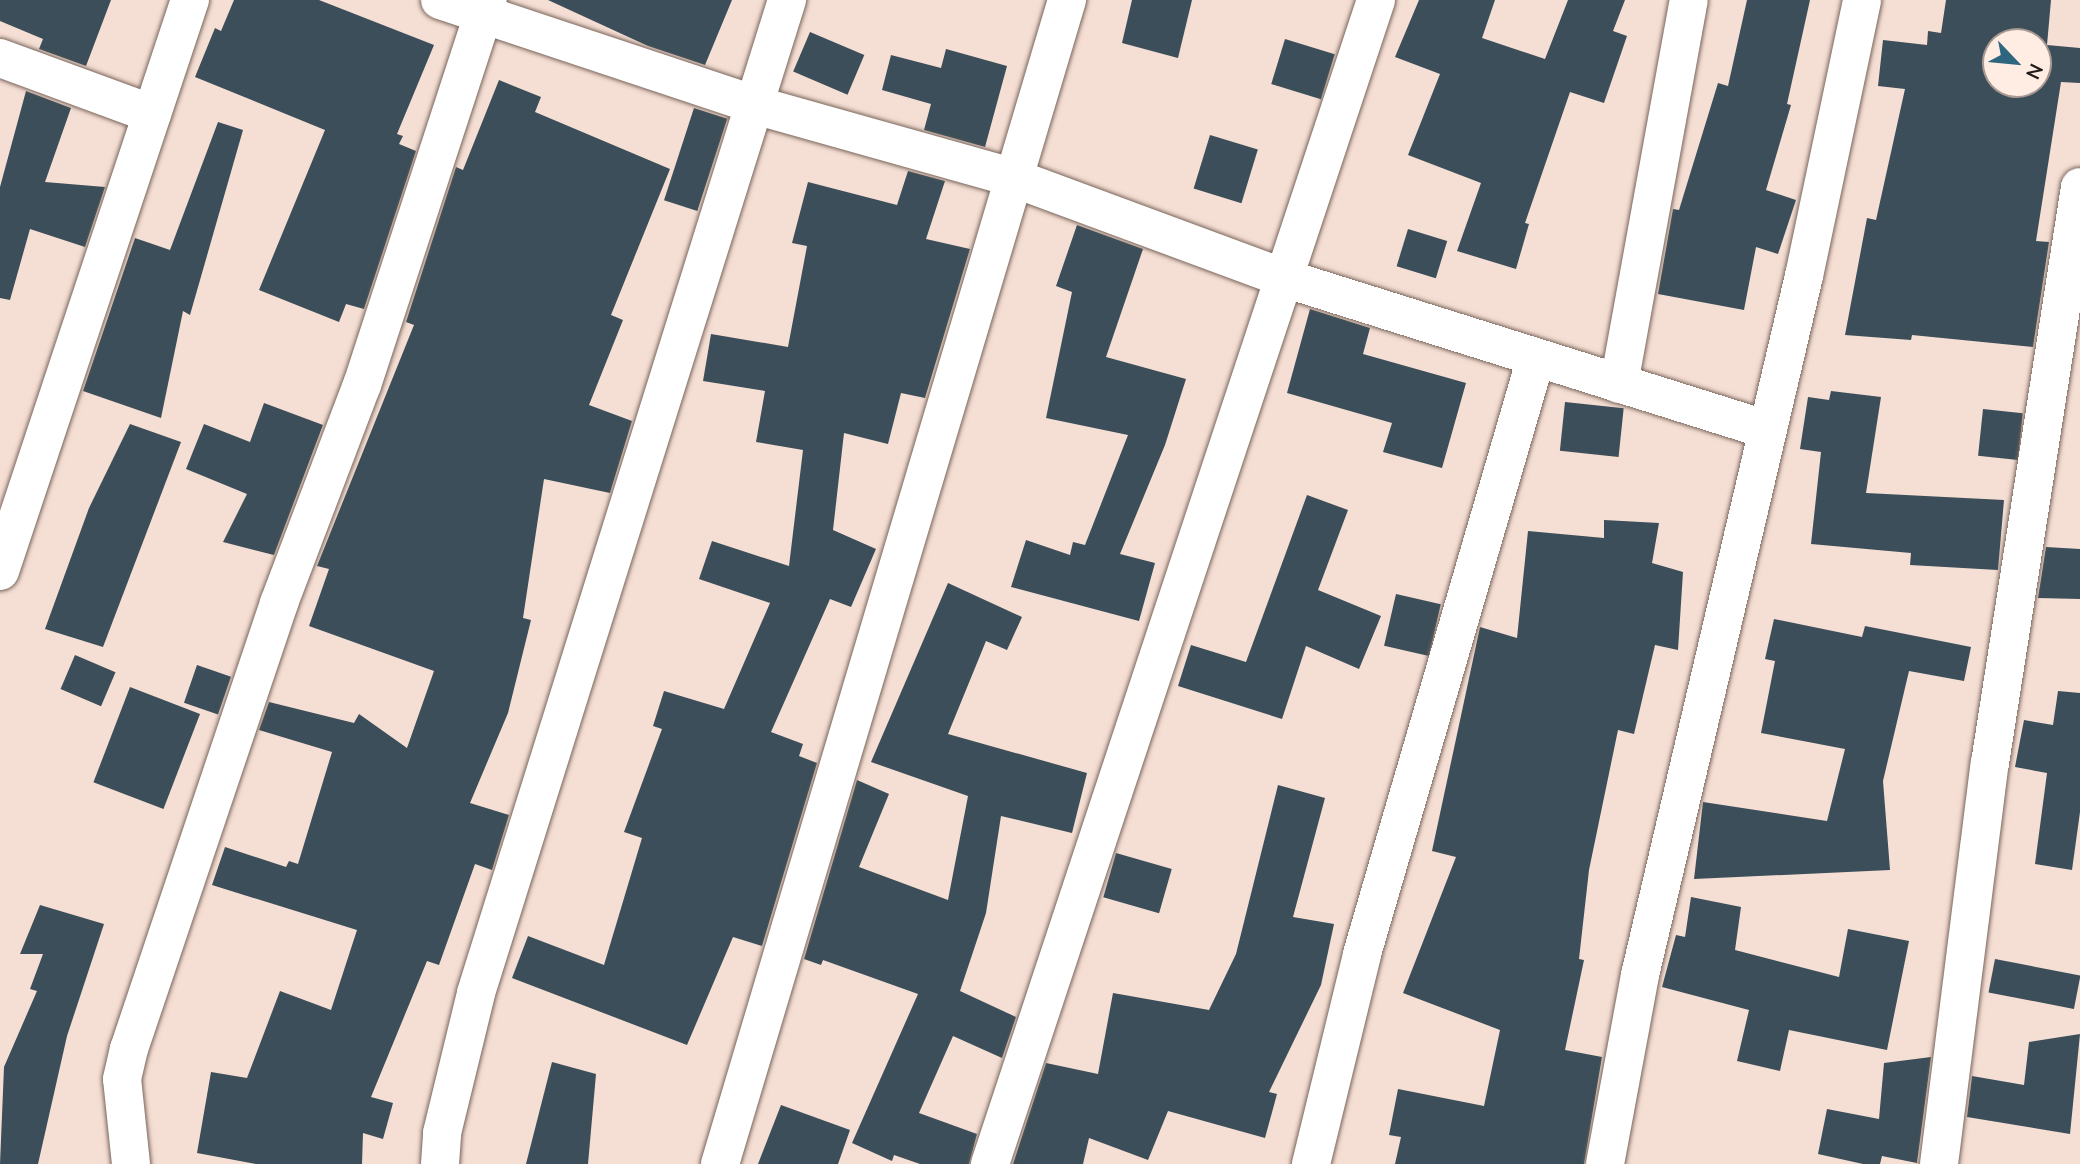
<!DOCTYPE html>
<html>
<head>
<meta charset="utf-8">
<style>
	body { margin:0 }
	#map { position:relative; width:2080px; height:1164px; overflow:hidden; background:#f5ded3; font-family:"Nunito Sans",sans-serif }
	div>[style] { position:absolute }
	.building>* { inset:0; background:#3b4e59; transform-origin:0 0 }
	.roads { filter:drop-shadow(0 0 2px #78655b) drop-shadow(0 0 2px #78655b) }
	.minor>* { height:38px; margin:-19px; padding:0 19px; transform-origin:19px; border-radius:19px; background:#fff }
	span { translate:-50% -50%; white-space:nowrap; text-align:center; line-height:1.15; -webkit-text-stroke:7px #ffece3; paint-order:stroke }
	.north { position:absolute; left:1982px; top:28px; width:70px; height:70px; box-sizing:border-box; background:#ffece3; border:2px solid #a79891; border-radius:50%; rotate:116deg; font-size:19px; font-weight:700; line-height:28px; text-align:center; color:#221a16 }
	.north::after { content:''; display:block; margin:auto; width:24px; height:32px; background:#2e6680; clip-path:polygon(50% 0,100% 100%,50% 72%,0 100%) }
</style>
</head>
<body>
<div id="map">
	<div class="building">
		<i style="clip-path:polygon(0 0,111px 0,86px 66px,39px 49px,43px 39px,0 21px)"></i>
		<i style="clip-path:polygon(234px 0,319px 0,434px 45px,397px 134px,403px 136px,399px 144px,416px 151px,364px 309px,346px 304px,339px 322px,259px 290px,325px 130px,195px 77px,215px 28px,221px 31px)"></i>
		<i style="clip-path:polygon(548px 0,732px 0,705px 65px,648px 46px)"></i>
		<i style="clip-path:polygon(1132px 0,1192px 0,1178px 58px,1122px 43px)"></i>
		<i style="clip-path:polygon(1419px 0,1495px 0,1482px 38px,1545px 59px,1568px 0,1625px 0,1613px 31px,1627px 36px,1604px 103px,1570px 92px,1525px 223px,1529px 224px,1516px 269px,1457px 251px,1481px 183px,1408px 155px,1440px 74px,1395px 57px)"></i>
		<i style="clip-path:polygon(1747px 0,1810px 0,1787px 104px,1791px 105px,1766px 190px,1796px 200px,1778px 254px,1756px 247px,1744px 310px,1658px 294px,1673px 209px,1679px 210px,1718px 83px,1728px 86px)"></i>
		<i style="clip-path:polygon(evenodd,1946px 0,2051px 0,2047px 45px,2080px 48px,2080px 83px,2061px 82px,2036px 241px,2049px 242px,2033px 347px,1912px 335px,1911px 340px,1845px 335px,1867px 218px,1876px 220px,1905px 89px,1878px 86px,1883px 40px,1927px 45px,1928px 31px,1941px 33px,1946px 0,1996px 42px,2038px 42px,2038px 84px,1996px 84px,1996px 42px)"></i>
		<i style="left:810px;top:32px;width:59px;height:43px;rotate:23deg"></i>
		<i style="left:1285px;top:39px;width:52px;height:47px;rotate:17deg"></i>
		<i style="clip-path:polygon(946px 49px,1007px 66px,985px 147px,924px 130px,931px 104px,882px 90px,891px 55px,941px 68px)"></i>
		<i style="clip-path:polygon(499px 80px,541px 97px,535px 112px,670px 169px,611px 315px,623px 320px,589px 405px,632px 421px,610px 493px,544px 479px,523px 618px,531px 620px,508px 713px,470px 803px,509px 815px,492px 870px,475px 864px,439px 965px,427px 961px,371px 1097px,393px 1103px,383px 1139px,363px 1133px,362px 1164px,256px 1164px,197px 1153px,211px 1072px,247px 1078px,280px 991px,331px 1010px,357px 930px,212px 885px,225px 847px,286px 867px,289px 861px,298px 864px,332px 752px,259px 730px,269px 702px,354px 723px,359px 714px,407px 748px,434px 671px,309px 626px,329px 569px,317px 566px,414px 325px,406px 322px,456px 167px,463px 170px)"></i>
		<i style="clip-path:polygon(26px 91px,71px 108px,45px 182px,105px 187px,85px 247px,30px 229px,10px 300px,0 298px,0 187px)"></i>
		<i style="left:694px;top:108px;width:35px;height:97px;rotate:18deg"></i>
		<i style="clip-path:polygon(218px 122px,243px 130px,190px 315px,183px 311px,161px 418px,83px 391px,135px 238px,170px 250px)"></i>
		<i style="left:1210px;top:135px;width:50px;height:56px;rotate:17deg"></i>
		<i style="clip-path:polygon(908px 171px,945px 181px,926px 239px,970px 249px,925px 398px,901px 393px,888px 444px,844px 433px,833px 530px,876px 549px,851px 607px,830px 599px,771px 732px,803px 744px,799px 756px,817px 763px,762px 946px,733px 937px,687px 1045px,512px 978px,528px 936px,604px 965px,642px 838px,624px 832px,662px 729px,653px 726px,664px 691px,724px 709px,770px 603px,699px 579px,712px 541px,789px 566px,803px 450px,756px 442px,765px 391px,703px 381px,711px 334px,788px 347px,807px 246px,792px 243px,808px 182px,897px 205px)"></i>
		<i style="clip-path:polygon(1077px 225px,1143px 249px,1106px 357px,1186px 379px,1165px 445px,1120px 554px,1155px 563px,1139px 621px,1011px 587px,1026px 540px,1070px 555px,1073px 542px,1085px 545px,1128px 435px,1046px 418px,1072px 292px,1056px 286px)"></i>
		<i style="left:1408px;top:229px;width:41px;height:39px;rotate:17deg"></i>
		<i style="clip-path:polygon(1310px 309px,1370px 328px,1363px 354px,1466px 383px,1442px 468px,1383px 452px,1392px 423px,1287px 393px)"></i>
		<i style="clip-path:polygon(1831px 391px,1881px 397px,1866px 493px,2004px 500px,1998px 570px,1910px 565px,1911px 553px,1811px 544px,1821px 452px,1800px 449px,1808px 397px,1829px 400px)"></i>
		<i style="left:1565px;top:402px;width:59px;height:49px;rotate:6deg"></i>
		<i style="clip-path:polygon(264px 403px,323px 425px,274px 555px,223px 542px,247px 494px,186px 469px,204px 424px,250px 442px)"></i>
		<i style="left:1983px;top:409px;width:40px;height:47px;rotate:6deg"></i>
		<i style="clip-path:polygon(130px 424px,181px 442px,103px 647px,45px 629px,89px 508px)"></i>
		<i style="clip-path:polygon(1307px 495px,1348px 510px,1318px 590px,1381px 616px,1359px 669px,1306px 646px,1282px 719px,1178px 686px,1191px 645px,1246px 662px)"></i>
		<i style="clip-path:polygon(1604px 520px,1659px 523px,1652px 563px,1683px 572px,1678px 650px,1655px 645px,1634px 734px,1618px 730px,1589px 870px,1579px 959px,1584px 960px,1565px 1050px,1602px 1057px,1584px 1164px,1395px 1164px,1401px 1137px,1389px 1135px,1398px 1089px,1484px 1106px,1500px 1030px,1403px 993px,1456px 857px,1432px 851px,1480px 627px,1517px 638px,1528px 531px,1604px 538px)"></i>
		<i style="clip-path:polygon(2046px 547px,2080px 549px,2080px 599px,2038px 598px)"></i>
		<i style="clip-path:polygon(948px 583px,1022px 617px,1007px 650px,986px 641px,948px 734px,1087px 773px,1072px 833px,1001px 816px,986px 913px,960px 991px,1016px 1017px,1002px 1058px,953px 1036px,919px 1113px,977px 1134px,969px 1164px,920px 1164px,894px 1155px,892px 1161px,852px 1143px,918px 994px,823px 960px,821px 965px,804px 959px,857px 780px,889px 794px,859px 867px,948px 900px,968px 796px,871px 762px)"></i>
		<i style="left:1396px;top:594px;width:46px;height:53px;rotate:13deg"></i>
		<i style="clip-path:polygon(1774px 619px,1862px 637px,1865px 626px,1971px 647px,1964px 681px,1909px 671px,1883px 781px,1890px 870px,1694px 879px,1703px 802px,1827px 821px,1845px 749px,1761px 733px,1775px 661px,1765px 659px)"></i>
		<i style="left:75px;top:655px;width:44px;height:37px;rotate:23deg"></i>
		<i style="left:197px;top:665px;width:36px;height:40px;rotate:19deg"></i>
		<i style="left:130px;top:687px;width:75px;height:102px;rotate:21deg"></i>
		<i style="clip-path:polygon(2058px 691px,2080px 693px,2080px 812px,2072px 870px,2035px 864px,2047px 773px,2015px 767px,2024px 720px,2053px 725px)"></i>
		<i style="clip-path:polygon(1278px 785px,1325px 798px,1293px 917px,1334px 924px,1321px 985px,1269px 1092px,1277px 1094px,1265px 1138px,1168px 1111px,1148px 1160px,1089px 1138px,1083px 1164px,1013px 1164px,1046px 1063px,1098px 1074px,1113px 993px,1209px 1010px,1236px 954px)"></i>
		<i style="left:1116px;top:853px;width:58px;height:46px;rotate:16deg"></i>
		<i style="clip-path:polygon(1691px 897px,1741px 907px,1735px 950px,1839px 977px,1848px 929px,1909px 941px,1887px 1050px,1789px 1030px,1780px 1071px,1737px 1061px,1749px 1010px,1662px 987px,1676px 935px,1685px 937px)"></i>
		<i style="clip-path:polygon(40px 905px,104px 924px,67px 1036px,38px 1164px,0 1164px,4px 1067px,37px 991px,30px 989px,43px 954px,20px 954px)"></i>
		<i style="left:1995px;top:959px;width:87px;height:34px;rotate:11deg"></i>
		<i style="clip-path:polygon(2080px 1034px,2070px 1134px,1967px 1117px,1972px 1076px,2024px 1085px,2029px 1042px)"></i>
		<i style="clip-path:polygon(1931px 1057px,1917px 1163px,1882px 1156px,1880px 1164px,1863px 1164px,1818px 1154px,1827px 1109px,1879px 1119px,1884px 1063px)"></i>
		<i style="clip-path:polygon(552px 1062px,596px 1074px,588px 1164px,526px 1164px)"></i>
		<i style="clip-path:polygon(781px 1105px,850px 1130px,838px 1164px,758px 1164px)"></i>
	</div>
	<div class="roads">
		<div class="minor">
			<i style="left:440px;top:0;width:332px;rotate:18.4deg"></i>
			<i style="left:755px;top:105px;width:266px;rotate:15.7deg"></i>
			<i style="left:1011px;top:177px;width:294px;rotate:20.3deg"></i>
			<i style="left:1287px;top:279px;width:504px;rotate:17.43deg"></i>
			<i style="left:0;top:58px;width:162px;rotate:20.2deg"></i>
			<i style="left:1619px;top:384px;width:390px;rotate:-79.7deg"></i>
			<i style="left:0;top:571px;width:602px;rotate:-71.6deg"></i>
			<i style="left:131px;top:1164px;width:85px;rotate:-96deg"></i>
			<i style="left:122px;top:1079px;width:31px;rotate:-77deg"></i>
			<i style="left:129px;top:1049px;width:471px;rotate:-71.4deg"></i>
			<i style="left:279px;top:603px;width:233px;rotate:-69.2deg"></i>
			<i style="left:362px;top:385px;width:405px;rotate:-71.9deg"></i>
			<i style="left:440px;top:1164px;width:31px;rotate:-86deg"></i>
			<i style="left:442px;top:1133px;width:144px;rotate:-76.3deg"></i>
			<i style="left:476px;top:993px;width:1041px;rotate:-72.61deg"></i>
			<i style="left:720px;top:1164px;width:1215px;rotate:-73.4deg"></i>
			<i style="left:990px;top:1164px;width:1226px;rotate:-71.65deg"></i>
			<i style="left:1311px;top:1164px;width:216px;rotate:-76.3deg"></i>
			<i style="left:1362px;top:954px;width:621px;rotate:-73.73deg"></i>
			<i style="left:1605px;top:1164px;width:192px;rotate:-79.5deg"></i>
			<i style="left:1640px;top:975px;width:718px;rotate:-76.8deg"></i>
			<i style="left:1804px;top:276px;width:282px;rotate:-78.1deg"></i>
			<i style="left:1939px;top:1164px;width:404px;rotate:-82.8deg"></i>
			<i style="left:1990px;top:763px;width:583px;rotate:-81.12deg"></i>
		</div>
	</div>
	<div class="north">N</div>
</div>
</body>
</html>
